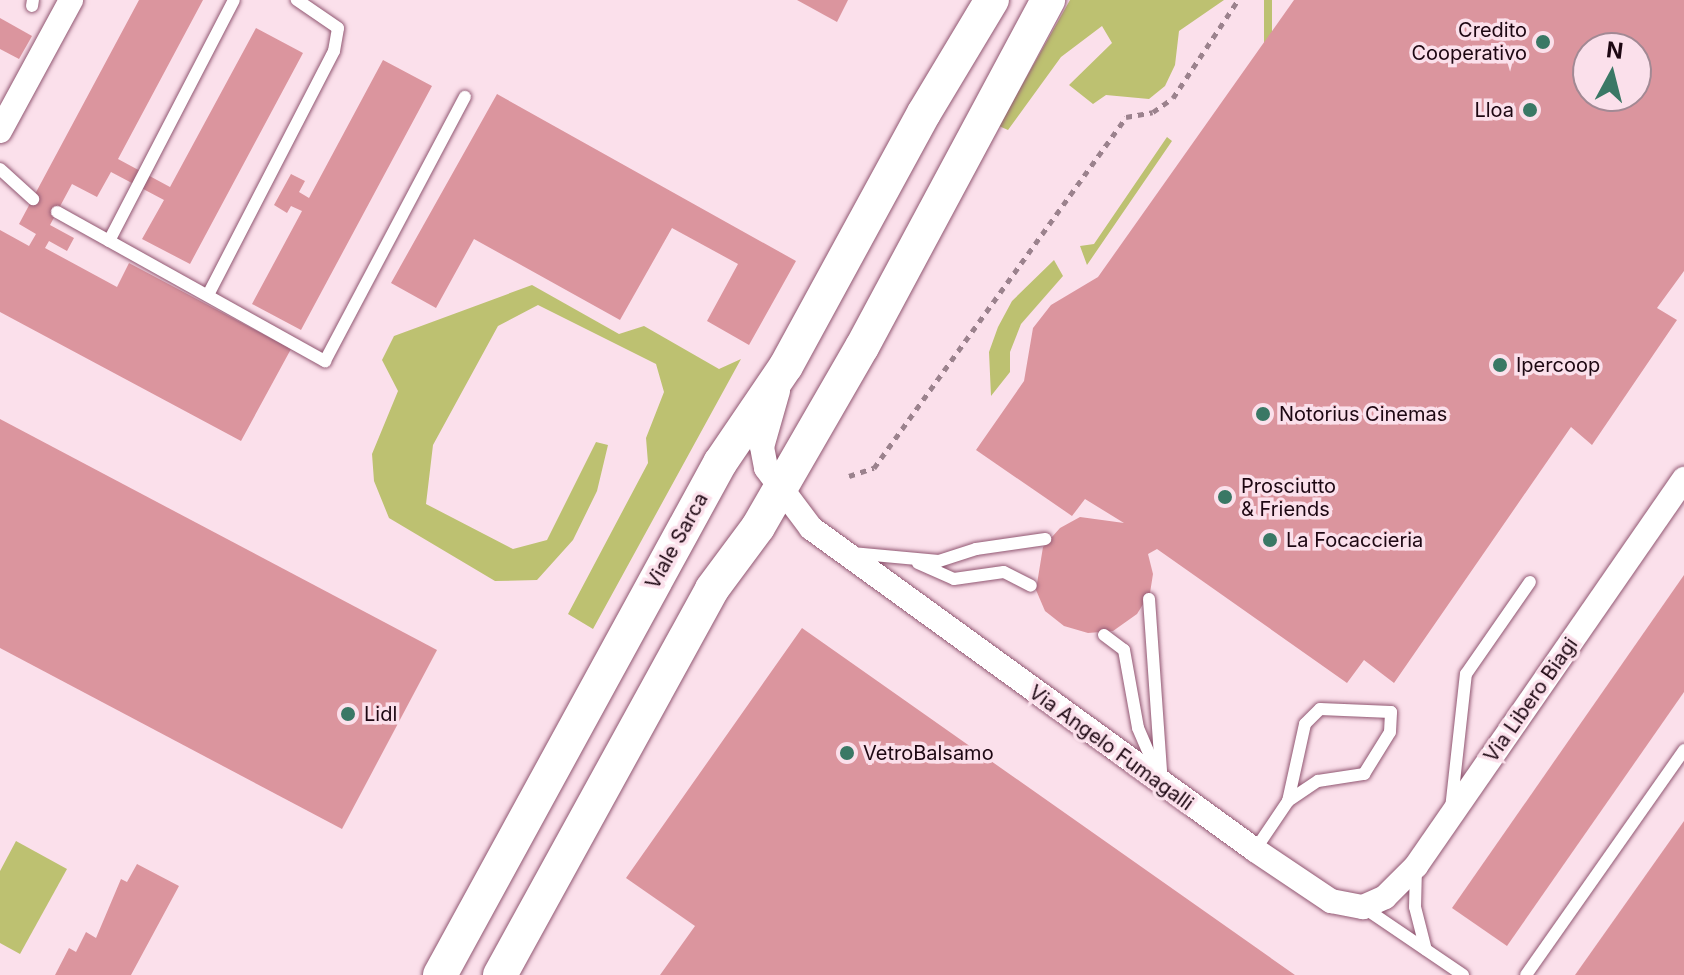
<!DOCTYPE html>
<html>
<head>
<meta charset="utf-8">
<style>
	body { margin:0 }
	#map { position:relative; width:1684px; height:975px; overflow:hidden; background:#fbe0eb; font-family:Inter,sans-serif }
	div>[style] { position:absolute }
	.green>* { inset:0; background:#bdc171; transform-origin:0 0 }
	.building>* { inset:0; background:#db959e }
	.path>* { height:5px; margin-top:-2.5px; transform-origin:0; background:repeating-linear-gradient(90deg,#9b828d 0 6px,transparent 0 12px) }
	.roads { filter:drop-shadow(0 0 2px #915772) drop-shadow(0 0 2px #915772) }
	.lane>* { height:12px; margin:-6px; padding:0 6px; transform-origin:6px; border-radius:6px; background:#fff }
	.street>* { height:24px; margin:-12px; padding:0 12px; transform-origin:12px; border-radius:12px; background:#fff }
	.secondary>* { height:34px; margin:-17px; padding:0 17px; transform-origin:17px; border-radius:17px; background:#fff }
	.dots>* { width:22px; height:22px; translate:-50% -50%; box-sizing:border-box; border:4px solid #fbe0eb; border-radius:50% }
	span { translate:-50% -50%; white-space:nowrap; text-align:center; line-height:1.15; -webkit-text-stroke:7px #fbe0eb; paint-order:stroke }
	.poi-label { font-size:20px; color:#1d0712 }
	.right { translate:-100% -50%; text-align:right }
	.left { translate:0 -50%; text-align:left }
	.street-label { font-size:20px; color:#1d0712 }
	.north { position:absolute; left:1572px; top:32px; width:80px; height:80px; box-sizing:border-box; background:#fbe0eb; border:2px solid #a28994; border-radius:50%; rotate:7deg; font-size:22px; font-weight:700; line-height:32px; text-align:center; color:#1d0712 }
	.north::after { content:''; display:block; margin:auto; width:28px; height:36px; background:#3a7865; clip-path:polygon(50% 0,100% 100%,50% 72%,0 100%) }
</style>
</head>
<body>
<div id="map">
	<div class="green">
		<i style="clip-path:polygon(1070px 0,1224px 0,1179px 31px,1175px 65px,1165px 86px,1149px 99px,1106px 95px,1093px 104px,1069px 85px,1112px 43px,1102px 26px,1061px 57px,1008px 130px,999px 126px)"></i>
		<i style="left:1264px;top:0;width:8px;height:117px"></i>
		<i style="clip-path:polygon(1167px 137px,1172px 141px,1087px 265px,1080px 246px,1094px 244px)"></i>
		<i style="clip-path:polygon(1054px 260px,1063px 276px,1021px 324px,1010px 352px,1010px 372px,991px 396px,989px 352px,998px 327px,1012px 301px)"></i>
		<i style="clip-path:polygon(532px 285px,619px 334px,644px 326px,719px 369px,741px 359px,593px 629px,568px 614px,648px 463px,646px 438px,664px 392px,656px 364px,538px 305px,498px 326px,433px 445px,426px 504px,513px 549px,547px 540px,596px 442px,608px 445px,597px 491px,573px 540px,537px 580px,495px 581px,389px 518px,374px 481px,372px 454px,398px 391px,382px 360px,394px 336px)"></i>
		<i style="clip-path:polygon(16px 841px,67px 869px,20px 954px,0 943px,0 871px)"></i>
	</div>
	<div class="building">
		<i style="clip-path:polygon(139px 0,203px 0,118px 159px,170px 187px,256px 28px,303px 53px,190px 264px,142px 239px,164px 200px,111px 172px,97px 197px,72px 184px,50px 225px,74px 238px,67px 251px,49px 241px,45px 248px,117px 287px,129px 263px,291px 349px,241px 441px,0 312px,0 230px,29px 246px,36px 234px,19px 224px)"></i>
		<i style="clip-path:polygon(797px 0,848px 0,837px 22px)"></i>
		<i style="clip-path:polygon(evenodd,1294px 0,1684px 0,1684px 271px,1657px 308px,1677px 320px,1592px 445px,1571px 427px,1394px 683px,1364px 660px,1347px 683px,1157px 549px,1148px 554px,1153px 574px,1150px 593px,1137px 614px,1113px 631px,1088px 633px,1064px 626px,1045px 611px,1036px 590px,1043px 547px,1060px 528px,1080px 517px,1124px 523px,1085px 499px,1072px 516px,976px 450px,1024px 381px,1033px 328px,1051px 305px,1098px 277px,1294px 0,1588px 48px,1636px 48px,1636px 96px,1588px 96px,1588px 48px)"></i>
		<i style="clip-path:polygon(0 18px,32px 36px,19px 59px,0 49px)"></i>
		<i style="clip-path:polygon(383px 60px,432px 86px,301px 330px,252px 304px,302px 211px,291px 206px,287px 213px,274px 205px,291px 174px,305px 181px,299px 192px,309px 198px)"></i>
		<i style="clip-path:polygon(497px 94px,796px 261px,749px 345px,707px 321px,738px 264px,672px 228px,620px 320px,474px 239px,436px 308px,391px 283px)"></i>
		<i style="clip-path:polygon(0 419px,437px 650px,342px 829px,0 648px)"></i>
		<i style="clip-path:polygon(1684px 575px,1684px 692px,1507px 946px,1452px 908px)"></i>
		<i style="clip-path:polygon(802px 628px,1295px 975px,660px 975px,695px 926px,626px 878px)"></i>
		<i style="clip-path:polygon(1684px 821px,1684px 975px,1575px 975px)"></i>
		<i style="clip-path:polygon(137px 864px,179px 886px,131px 975px,55px 975px,69px 948px,76px 952px,86px 932px,96px 938px,121px 879px,127px 882px)"></i>
	</div>
	<div class="path">
		<i style="left:849px;top:476px;width:26px;rotate:-18deg"></i>
		<i style="left:874px;top:468px;width:432px;rotate:-54.3deg"></i>
		<i style="left:1126px;top:117px;width:27px;rotate:-10deg"></i>
		<i style="left:1153px;top:112px;width:24px;rotate:-35deg"></i>
		<i style="left:1173px;top:98px;width:118px;rotate:-56.4deg"></i>
	</div>
	<div class="roads">
		<div class="lane">
			<i style="left:32px;top:6px;width:6px;rotate:-81deg"></i>
			<i style="left:0;top:169px;width:45px;rotate:42.3deg"></i>
			<i style="left:57px;top:212px;width:307px;rotate:29.1deg"></i>
			<i style="left:325px;top:361px;width:299px;rotate:-62.1deg"></i>
			<i style="left:109px;top:241px;width:271px;rotate:-62.6deg"></i>
			<i style="left:208px;top:295px;width:275px;rotate:-62.7deg"></i>
			<i style="left:334px;top:51px;width:23px;rotate:-80deg"></i>
			<i style="left:338px;top:28px;width:50px;rotate:-145.7deg"></i>
			<i style="left:852px;top:553px;width:87px;rotate:5.3deg"></i>
			<i style="left:939px;top:561px;width:39px;rotate:-18deg"></i>
			<i style="left:976px;top:549px;width:70px;rotate:-8.2deg"></i>
			<i style="left:918px;top:563px;width:39px;rotate:24deg"></i>
			<i style="left:954px;top:579px;width:50px;rotate:-8deg"></i>
			<i style="left:1004px;top:572px;width:30px;rotate:27deg"></i>
			<i style="left:1149px;top:599px;width:184px;rotate:86deg"></i>
			<i style="left:1104px;top:635px;width:25px;rotate:37deg"></i>
			<i style="left:1124px;top:650px;width:79px;rotate:79.8deg"></i>
			<i style="left:1138px;top:728px;width:48px;rotate:66.6deg"></i>
			<i style="left:1451px;top:809px;width:136px;rotate:-83.7deg"></i>
			<i style="left:1466px;top:674px;width:112px;rotate:-55.2deg"></i>
			<i style="left:1255px;top:850px;width:59px;rotate:-56deg"></i>
			<i style="left:1288px;top:801px;width:36px;rotate:-34deg"></i>
			<i style="left:1318px;top:781px;width:47px;rotate:-8.7deg"></i>
			<i style="left:1364px;top:774px;width:49px;rotate:-58.2deg"></i>
			<i style="left:1390px;top:732px;width:20px;rotate:-87deg"></i>
			<i style="left:1391px;top:712px;width:71px;rotate:-177.6deg"></i>
			<i style="left:1320px;top:709px;width:21px;rotate:135deg"></i>
			<i style="left:1305px;top:724px;width:79px;rotate:102.4deg"></i>
			<i style="left:1416px;top:867px;width:40px;rotate:91.4deg"></i>
			<i style="left:1415px;top:907px;width:44px;rotate:75.7deg"></i>
			<i style="left:1363px;top:907px;width:121px;rotate:34.2deg"></i>
			<i style="left:1526px;top:975px;width:275px;rotate:-54.9deg"></i>
		</div>
		<div class="street">
			<i style="left:0;top:131px;width:149px;rotate:-61.5deg"></i>
			<i style="left:778px;top:391px;width:58px;rotate:105.9deg"></i>
			<i style="left:762px;top:447px;width:21px;rotate:79deg"></i>
			<i style="left:766px;top:468px;width:75px;rotate:53.1deg"></i>
			<i style="left:811px;top:528px;width:548px;rotate:35.95deg"></i>
			<i style="left:1255px;top:850px;width:92px;rotate:33.9deg"></i>
			<i style="left:1331px;top:901px;width:33px;rotate:11deg"></i>
			<i style="left:1363px;top:907px;width:24px;rotate:-24deg"></i>
			<i style="left:1385px;top:897px;width:44px;rotate:-45deg"></i>
			<i style="left:1416px;top:866px;width:471px;rotate:-55.3deg"></i>
		</div>
		<div class="secondary">
			<i style="left:440px;top:975px;width:584px;rotate:-61.33deg"></i>
			<i style="left:720px;top:463px;width:117px;rotate:-55.8deg"></i>
			<i style="left:786px;top:366px;width:288px;rotate:-61.4deg"></i>
			<i style="left:924px;top:113px;width:132px;rotate:-59deg"></i>
			<i style="left:500px;top:975px;width:440px;rotate:-61.2deg"></i>
			<i style="left:712px;top:589px;width:77px;rotate:-53.4deg"></i>
			<i style="left:758px;top:527px;width:208px;rotate:-60deg"></i>
			<i style="left:862px;top:347px;width:394px;rotate:-61.8deg"></i>
		</div>
	</div>
	<div class="dots">
		<i style="left:1543px;top:42px;background:#3a7865"></i>
		<i style="left:1530px;top:110px;background:#3a7865"></i>
		<i style="left:1500px;top:365px;background:#3a7865"></i>
		<i style="left:1263px;top:414px;background:#3a7865"></i>
		<i style="left:1225px;top:497px;background:#3a7865"></i>
		<i style="left:1270px;top:540px;background:#3a7865"></i>
		<i style="left:348px;top:714px;background:#3a7865"></i>
		<i style="left:847px;top:753px;background:#3a7865"></i>
	</div>
	<div class="poi-label">
		<span class="right" style="left:1527px;top:42px">Credito<br>Cooperativo</span>
		<span class="right" style="left:1514px;top:110px">Lloa</span>
		<span class="left" style="left:1516px;top:365px">Ipercoop</span>
		<span class="left" style="left:1279px;top:414px">Notorius Cinemas</span>
		<span class="left" style="left:1241px;top:498px">Prosciutto<br>&amp; Friends</span>
		<span class="left" style="left:1286px;top:540px">La Focaccieria</span>
		<span class="left" style="left:364px;top:714px">Lidl</span>
		<span class="left" style="left:863px;top:753px">VetroBalsamo</span>
	</div>
	<div class="street-label">
		<span style="left:677px;top:541px;rotate:-61deg">Viale Sarca</span>
		<span style="left:1531px;top:700px;rotate:-55deg">Via Libero Biagi</span>
		<span style="left:1111px;top:748px;rotate:36deg">Via Angelo Fumagalli</span>
	</div>
	<div class="north">N</div>
</div>
</body>
</html>
